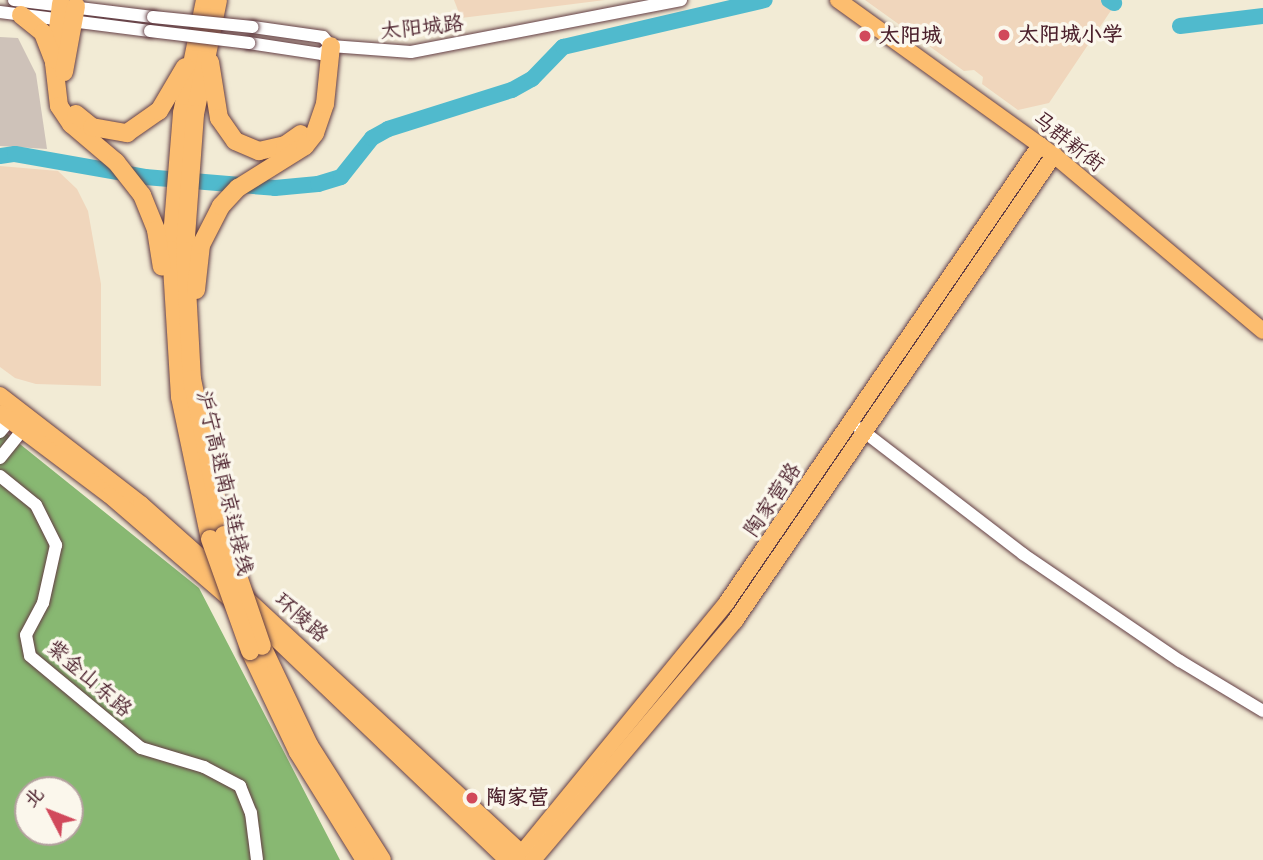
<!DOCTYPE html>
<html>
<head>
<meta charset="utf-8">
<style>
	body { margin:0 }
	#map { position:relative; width:1263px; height:860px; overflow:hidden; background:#f2ebd5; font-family:"Balsamiq Sans","LXGW WenKai TC",sans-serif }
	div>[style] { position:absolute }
	.built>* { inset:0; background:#f0d6bc }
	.industrial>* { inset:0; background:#cec2b9 }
	.forest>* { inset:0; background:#88b872 }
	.river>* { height:16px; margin:-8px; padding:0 8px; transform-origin:8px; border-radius:8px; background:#50bacd }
	.roads { filter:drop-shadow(0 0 2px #633e44) drop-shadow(0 0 2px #633e44) }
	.minor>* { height:12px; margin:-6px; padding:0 6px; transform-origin:6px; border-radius:6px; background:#fff }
	.major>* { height:16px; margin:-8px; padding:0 8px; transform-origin:8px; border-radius:8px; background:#fcbd6f }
	.highway>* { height:18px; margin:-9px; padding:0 9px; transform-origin:9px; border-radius:9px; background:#fcbd6f }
	.bridges { filter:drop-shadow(0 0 2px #633e44) drop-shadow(0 0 2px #633e44) }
	.minor-bridge>* { height:12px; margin:-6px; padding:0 6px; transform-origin:6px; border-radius:6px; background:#fff }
	.highway-bridge>* { height:18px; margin:-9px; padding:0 9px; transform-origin:9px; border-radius:9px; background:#fcbd6f }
	.dots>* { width:19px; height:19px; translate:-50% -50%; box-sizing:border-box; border:4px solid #fbf7ec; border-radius:50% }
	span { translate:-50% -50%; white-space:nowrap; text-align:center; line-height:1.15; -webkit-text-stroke:7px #fbf7ec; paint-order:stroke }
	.street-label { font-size:21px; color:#4a1f2b }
	.poi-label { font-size:21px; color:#4a1f2b; font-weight:700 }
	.left { translate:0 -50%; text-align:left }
	.north { position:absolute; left:14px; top:776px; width:70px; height:70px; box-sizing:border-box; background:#fbf7ec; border:2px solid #b4a19f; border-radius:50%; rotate:312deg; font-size:19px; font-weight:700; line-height:28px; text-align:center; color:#4a1f2b }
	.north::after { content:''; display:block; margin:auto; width:24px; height:32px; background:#d1495b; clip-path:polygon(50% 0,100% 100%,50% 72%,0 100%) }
</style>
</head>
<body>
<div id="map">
	<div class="built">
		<i style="clip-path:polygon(454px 0,605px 0,461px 18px)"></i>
		<i style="clip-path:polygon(865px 0,1118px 0,1049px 103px,1018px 110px,982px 84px,983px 77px,974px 70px,964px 71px)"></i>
		<i style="clip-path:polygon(0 166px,58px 171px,77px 189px,88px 211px,101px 284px,101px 386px,36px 384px,15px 378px,0 367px)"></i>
	</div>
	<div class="industrial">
		<i style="clip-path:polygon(0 37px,18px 38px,36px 74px,47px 149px,0 146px)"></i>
	</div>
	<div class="forest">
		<i style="clip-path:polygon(evenodd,0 428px,199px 588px,340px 860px,0 860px,0 428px,28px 790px,70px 790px,70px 832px,28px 832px,28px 790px)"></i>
	</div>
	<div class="river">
		<i style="left:1109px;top:0;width:6px;rotate:31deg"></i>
		<i style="left:1180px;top:26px;width:84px;rotate:-6.9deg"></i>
		<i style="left:0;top:156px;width:15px;rotate:-8deg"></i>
		<i style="left:15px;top:154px;width:132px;rotate:10deg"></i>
		<i style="left:145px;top:177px;width:130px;rotate:4.8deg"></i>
		<i style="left:275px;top:188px;width:43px;rotate:-5.3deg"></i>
		<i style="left:318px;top:184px;width:24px;rotate:-17deg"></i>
		<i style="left:341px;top:177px;width:50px;rotate:-51.5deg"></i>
		<i style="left:372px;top:138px;width:18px;rotate:-29deg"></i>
		<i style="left:388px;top:129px;width:130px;rotate:-17.5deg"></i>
		<i style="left:512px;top:90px;width:23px;rotate:-29deg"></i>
		<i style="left:532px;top:79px;width:45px;rotate:-45.9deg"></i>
		<i style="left:563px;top:47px;width:207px;rotate:-13.1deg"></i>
	</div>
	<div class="roads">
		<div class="minor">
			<i style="left:14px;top:0;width:140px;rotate:7deg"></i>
			<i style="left:0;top:12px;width:151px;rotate:7.2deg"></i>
			<i style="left:253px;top:27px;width:71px;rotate:8.1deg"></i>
			<i style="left:323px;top:37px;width:12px;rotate:48deg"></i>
			<i style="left:331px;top:46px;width:80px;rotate:4.3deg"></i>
			<i style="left:411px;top:52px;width:275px;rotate:-10.9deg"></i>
			<i style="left:249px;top:43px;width:74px;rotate:8.6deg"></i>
			<i style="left:322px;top:54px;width:12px;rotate:-42deg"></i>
			<i style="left:859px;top:428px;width:207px;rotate:37.5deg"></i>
			<i style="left:1023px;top:554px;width:190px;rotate:34.3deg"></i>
			<i style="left:1180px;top:661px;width:97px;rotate:31.1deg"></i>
			<i style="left:0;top:432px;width:23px;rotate:-50deg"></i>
			<i style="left:0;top:458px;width:45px;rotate:-51.3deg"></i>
			<i style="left:0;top:476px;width:46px;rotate:38.9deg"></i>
			<i style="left:36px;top:505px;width:45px;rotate:63.4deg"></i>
			<i style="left:56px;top:545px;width:59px;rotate:102.6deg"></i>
			<i style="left:43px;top:603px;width:36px;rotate:118deg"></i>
			<i style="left:26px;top:635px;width:21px;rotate:79deg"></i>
			<i style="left:30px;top:656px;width:144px;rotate:39.7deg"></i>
			<i style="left:141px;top:748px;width:66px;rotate:16.8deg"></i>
			<i style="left:204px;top:767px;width:41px;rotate:27.8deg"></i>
			<i style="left:240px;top:786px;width:29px;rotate:68deg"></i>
			<i style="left:251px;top:813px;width:47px;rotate:82.7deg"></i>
		</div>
		<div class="major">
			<i style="left:838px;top:0;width:266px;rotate:35.7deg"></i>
			<i style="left:1054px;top:155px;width:273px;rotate:40.1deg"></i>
			<i style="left:0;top:395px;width:178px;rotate:37.7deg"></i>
			<i style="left:141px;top:504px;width:111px;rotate:41.7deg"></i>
			<i style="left:0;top:413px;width:136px;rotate:37deg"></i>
			<i style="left:109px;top:495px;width:218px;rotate:40.7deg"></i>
			<i style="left:274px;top:637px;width:323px;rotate:43.7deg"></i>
			<i style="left:243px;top:595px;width:390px;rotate:42.8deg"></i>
			<i style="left:516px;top:860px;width:333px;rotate:-50.7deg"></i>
			<i style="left:727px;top:602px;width:554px;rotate:-55.59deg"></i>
			<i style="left:533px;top:860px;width:313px;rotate:-49.8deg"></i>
			<i style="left:735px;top:621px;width:565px;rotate:-55.61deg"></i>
		</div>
		<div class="highway">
			<i style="left:205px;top:0;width:115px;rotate:101.5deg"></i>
			<i style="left:182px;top:113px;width:137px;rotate:94.6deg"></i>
			<i style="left:171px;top:250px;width:147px;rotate:86.5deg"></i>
			<i style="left:180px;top:397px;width:145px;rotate:78.1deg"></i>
			<i style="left:218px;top:0;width:116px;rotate:101.4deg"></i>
			<i style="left:195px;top:114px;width:137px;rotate:94.2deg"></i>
			<i style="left:185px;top:251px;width:128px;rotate:86.9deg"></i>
			<i style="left:192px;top:379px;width:159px;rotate:78.4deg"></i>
			<i style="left:61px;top:4px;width:59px;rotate:96.8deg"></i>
			<i style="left:54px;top:63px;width:43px;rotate:83.4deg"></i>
			<i style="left:59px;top:106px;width:22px;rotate:56deg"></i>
			<i style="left:71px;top:124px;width:59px;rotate:40.2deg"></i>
			<i style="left:116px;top:162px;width:42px;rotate:51.8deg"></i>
			<i style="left:142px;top:195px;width:38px;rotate:68deg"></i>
			<i style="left:156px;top:230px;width:37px;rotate:81deg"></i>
			<i style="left:21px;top:15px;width:28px;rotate:39deg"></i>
			<i style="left:43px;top:33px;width:28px;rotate:69deg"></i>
			<i style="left:210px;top:62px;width:57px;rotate:80.9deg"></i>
			<i style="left:219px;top:118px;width:28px;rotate:55deg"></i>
			<i style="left:235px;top:141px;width:26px;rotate:23deg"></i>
			<i style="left:259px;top:151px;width:27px;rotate:-13deg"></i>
			<i style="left:285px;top:145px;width:19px;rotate:-35deg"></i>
			<i style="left:64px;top:72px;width:67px;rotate:-79.7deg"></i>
			<i style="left:76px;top:114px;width:21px;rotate:39deg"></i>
			<i style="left:92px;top:127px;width:36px;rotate:10deg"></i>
			<i style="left:127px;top:133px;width:39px;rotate:-35deg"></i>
			<i style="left:159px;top:111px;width:51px;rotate:-59.4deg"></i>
			<i style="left:196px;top:290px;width:45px;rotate:-83.7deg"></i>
			<i style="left:201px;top:245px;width:44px;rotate:-62.9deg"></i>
			<i style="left:221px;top:206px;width:25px;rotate:-47deg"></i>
			<i style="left:238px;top:188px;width:79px;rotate:-32.1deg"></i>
			<i style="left:305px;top:146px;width:16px;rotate:-52deg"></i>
			<i style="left:315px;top:133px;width:31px;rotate:-71deg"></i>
			<i style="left:325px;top:104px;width:58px;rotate:-84.1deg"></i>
			<i style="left:262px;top:646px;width:110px;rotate:64.6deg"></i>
			<i style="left:309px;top:745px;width:136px;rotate:57.6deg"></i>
			<i style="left:250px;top:651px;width:112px;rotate:64.6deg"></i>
			<i style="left:298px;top:752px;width:127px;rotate:58.2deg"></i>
		</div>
	</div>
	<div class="bridges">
		<div class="minor-bridge">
			<i style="left:153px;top:17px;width:100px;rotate:5.7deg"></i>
			<i style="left:150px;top:31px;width:100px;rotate:6.9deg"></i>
		</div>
		<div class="highway-bridge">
			<i style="left:224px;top:535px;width:117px;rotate:71.1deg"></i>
			<i style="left:210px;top:539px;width:119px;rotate:70.3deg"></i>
		</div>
	</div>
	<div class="dots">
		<i style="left:1004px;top:35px;background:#d1495b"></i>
		<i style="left:865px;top:36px;background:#d1495b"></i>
		<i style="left:472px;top:798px;background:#d1495b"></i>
	</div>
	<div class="street-label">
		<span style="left:422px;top:28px;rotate:-6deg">太阳城路</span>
		<span style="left:1068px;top:142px;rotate:38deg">马群新街</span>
		<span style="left:224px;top:483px;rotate:77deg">沪宁高速南京连接线</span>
		<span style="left:773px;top:500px;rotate:-56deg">陶家营路</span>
		<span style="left:301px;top:618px;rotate:41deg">环陵路</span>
		<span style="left:89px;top:679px;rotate:41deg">紫金山东路</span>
	</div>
	<div class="poi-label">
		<span class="left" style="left:1018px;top:35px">太阳城小学</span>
		<span class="left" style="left:879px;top:36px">太阳城</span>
		<span class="left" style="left:486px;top:798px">陶家营</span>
	</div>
	<div class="north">北</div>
</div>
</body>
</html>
